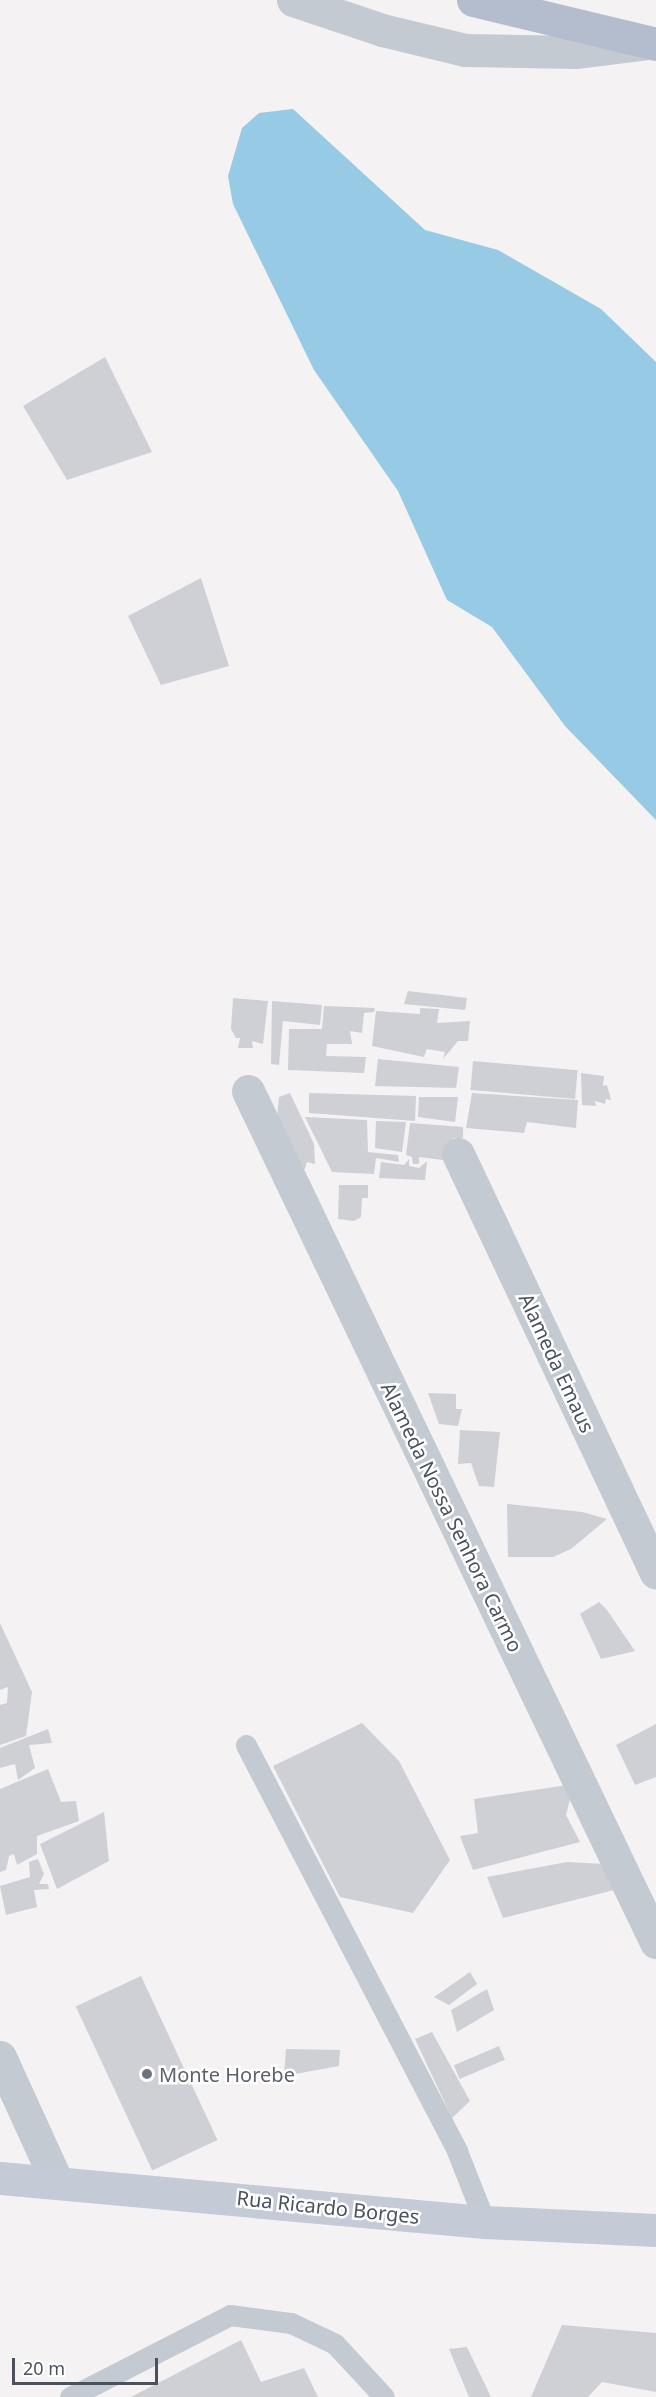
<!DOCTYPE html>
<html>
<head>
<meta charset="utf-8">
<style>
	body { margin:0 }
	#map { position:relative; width:656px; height:2397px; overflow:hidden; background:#f4f2f2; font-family:"Noto Sans",sans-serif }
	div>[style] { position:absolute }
	.water>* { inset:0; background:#97cae4 }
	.building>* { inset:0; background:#cfd0d5; transform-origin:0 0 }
	.lane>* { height:21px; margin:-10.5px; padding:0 10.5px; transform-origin:10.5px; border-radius:10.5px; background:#c4cad1 }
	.street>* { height:33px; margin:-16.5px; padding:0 16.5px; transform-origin:16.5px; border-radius:16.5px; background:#c4cad1 }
	.secondary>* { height:33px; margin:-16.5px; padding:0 16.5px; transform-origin:16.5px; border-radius:16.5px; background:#c4cbd6 }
	.primary>* { height:33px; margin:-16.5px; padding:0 16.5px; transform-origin:16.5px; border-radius:16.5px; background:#b4bdcd }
	.dots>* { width:16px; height:16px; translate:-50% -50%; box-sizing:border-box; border:3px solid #fff; border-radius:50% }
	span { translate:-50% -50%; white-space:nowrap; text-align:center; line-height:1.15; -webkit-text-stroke:5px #fff; paint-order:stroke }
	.street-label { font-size:20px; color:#4b525d }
	.worship-label { font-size:20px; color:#5b616d }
	.left { translate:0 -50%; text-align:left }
	.scale { position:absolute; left:12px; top:2358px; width:146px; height:27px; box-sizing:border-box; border:3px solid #4b525d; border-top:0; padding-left:8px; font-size:18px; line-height:21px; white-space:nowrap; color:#4b525d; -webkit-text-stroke:4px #fff; paint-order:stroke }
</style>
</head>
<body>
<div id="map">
	<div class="water">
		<i style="clip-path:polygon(293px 109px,425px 230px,498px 250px,601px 309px,656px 362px,656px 820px,565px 726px,492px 627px,447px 600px,398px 491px,314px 370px,233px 204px,228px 176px,242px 128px,259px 113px)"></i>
	</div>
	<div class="building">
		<i style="clip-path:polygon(105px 357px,152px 452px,67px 480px,23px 406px)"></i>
		<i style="clip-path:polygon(201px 578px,229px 666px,161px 685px,128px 616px)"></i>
		<i style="clip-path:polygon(408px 991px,467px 998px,465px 1010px,404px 1004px)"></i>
		<i style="clip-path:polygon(233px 998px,268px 1001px,263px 1044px,252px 1041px,253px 1048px,238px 1048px,240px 1038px,236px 1038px,231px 1029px)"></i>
		<i style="clip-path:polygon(272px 1001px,322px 1005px,320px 1025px,283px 1021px,279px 1065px,271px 1064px)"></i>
		<i style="clip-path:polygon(324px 1006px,375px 1008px,374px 1012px,364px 1013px,362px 1033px,350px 1031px,352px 1044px,327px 1044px,326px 1056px,366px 1057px,364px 1073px,288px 1070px,289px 1029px,322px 1029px)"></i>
		<i style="clip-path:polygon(420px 1008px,439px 1009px,437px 1023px,470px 1021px,468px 1041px,458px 1041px,443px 1059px,445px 1052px,427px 1049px,424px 1057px,372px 1046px,376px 1011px,420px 1014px)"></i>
		<i style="clip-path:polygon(378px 1059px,459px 1067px,456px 1088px,375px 1086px)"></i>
		<i style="left:473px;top:1061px;width:105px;height:29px;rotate:5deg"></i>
		<i style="clip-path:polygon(581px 1073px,604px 1076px,603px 1086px,607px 1085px,611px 1100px,606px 1099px,605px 1104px,595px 1101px,596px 1106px,582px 1105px)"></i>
		<i style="clip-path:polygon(290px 1093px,314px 1144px,315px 1164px,307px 1162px,305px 1169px,283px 1165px,274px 1146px,279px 1097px)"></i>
		<i style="clip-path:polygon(309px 1093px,416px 1096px,415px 1121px,309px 1113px)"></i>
		<i style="clip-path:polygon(472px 1093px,578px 1100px,576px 1128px,527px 1122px,524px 1133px,466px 1128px)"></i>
		<i style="clip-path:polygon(419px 1097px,458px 1097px,455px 1122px,418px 1117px)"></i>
		<i style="clip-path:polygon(305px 1117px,367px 1120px,368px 1152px,398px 1155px,399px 1162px,376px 1158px,374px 1174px,332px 1172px)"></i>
		<i style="clip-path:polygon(376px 1121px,406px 1122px,402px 1152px,375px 1148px)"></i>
		<i style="clip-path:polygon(410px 1123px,463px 1127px,463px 1138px,453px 1138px,451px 1161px,419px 1157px,419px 1164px,413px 1164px,412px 1157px,406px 1155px)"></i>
		<i style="clip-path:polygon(409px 1159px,409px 1166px,419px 1168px,427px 1161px,425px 1180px,379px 1178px,381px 1162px,404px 1165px)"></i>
		<i style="clip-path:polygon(339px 1185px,368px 1185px,368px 1198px,362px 1198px,361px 1217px,354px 1221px,338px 1219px)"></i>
		<i style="clip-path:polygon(428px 1393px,456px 1394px,456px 1409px,462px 1409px,458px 1426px,439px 1424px)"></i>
		<i style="clip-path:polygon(460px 1430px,500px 1432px,494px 1487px,479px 1486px,471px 1463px,458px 1464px)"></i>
		<i style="clip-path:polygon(507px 1504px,582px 1512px,607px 1519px,571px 1549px,553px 1557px,508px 1557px)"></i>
		<i style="clip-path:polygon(599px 1602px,607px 1610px,635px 1651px,601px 1659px,580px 1614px)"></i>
		<i style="clip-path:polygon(0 1623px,32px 1692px,26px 1736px,0 1745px,0 1705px,7px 1703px,8px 1687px,0 1690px)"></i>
		<i style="clip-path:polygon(362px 1723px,399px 1761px,450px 1860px,413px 1913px,340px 1897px,273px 1766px)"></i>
		<i style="clip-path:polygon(656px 1724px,656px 1777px,635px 1785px,616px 1745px)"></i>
		<i style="clip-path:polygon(48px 1729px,52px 1743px,29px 1745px,35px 1768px,18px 1780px,15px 1764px,0 1768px,0 1748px)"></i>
		<i style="clip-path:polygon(48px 1769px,61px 1802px,76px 1801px,79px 1821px,37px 1836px,37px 1854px,17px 1865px,14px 1854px,9px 1856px,6px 1870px,0 1872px,0 1789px)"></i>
		<i style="clip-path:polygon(574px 1784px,566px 1815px,580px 1842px,473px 1870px,460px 1836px,478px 1833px,474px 1799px)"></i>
		<i style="clip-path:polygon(104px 1812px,109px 1861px,57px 1889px,40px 1844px)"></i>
		<i style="clip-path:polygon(38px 1859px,44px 1874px,39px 1884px,48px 1884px,49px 1889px,34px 1890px,37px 1907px,6px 1915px,0 1886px,30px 1877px,29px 1862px)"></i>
		<i style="clip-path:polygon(567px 1862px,604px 1864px,614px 1890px,503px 1918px,487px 1877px)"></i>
		<i style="clip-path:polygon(470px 1972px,477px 1984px,449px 2005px,434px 1997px)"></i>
		<i style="left:141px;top:1976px;width:181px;height:72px;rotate:65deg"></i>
		<i style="clip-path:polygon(487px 1989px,494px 2010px,457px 2032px,451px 2010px)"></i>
		<i style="clip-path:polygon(432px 2032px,470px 2101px,452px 2118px,415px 2039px)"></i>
		<i style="left:499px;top:2046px;width:15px;height:49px;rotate:67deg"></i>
		<i style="clip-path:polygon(286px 2049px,340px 2050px,339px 2066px,284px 2076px)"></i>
		<i style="clip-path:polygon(562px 2325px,656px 2333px,656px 2392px,602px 2382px,588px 2397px,531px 2397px)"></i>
		<i style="clip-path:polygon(241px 2340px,261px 2382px,304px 2368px,318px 2397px,131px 2397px)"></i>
		<i style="clip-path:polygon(467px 2347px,491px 2397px,469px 2397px,449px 2349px)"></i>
	</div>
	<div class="lane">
		<i style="left:246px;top:1745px;width:458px;rotate:62.5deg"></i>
		<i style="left:457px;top:2151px;width:76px;rotate:68.5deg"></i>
		<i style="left:70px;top:2397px;width:180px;rotate:-27.1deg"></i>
		<i style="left:230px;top:2315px;width:62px;rotate:7.5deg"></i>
		<i style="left:291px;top:2323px;width:49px;rotate:25.5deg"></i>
		<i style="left:335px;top:2344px;width:72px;rotate:47.2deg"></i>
	</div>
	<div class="street">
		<i style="left:293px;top:0;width:94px;rotate:18.6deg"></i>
		<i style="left:382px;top:30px;width:85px;rotate:13.5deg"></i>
		<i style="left:465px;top:50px;width:110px;rotate:1deg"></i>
		<i style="left:575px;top:52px;width:75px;rotate:-6.9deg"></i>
		<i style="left:248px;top:1091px;width:944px;rotate:64.39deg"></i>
		<i style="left:458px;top:1154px;width:463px;rotate:64.7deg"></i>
		<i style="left:0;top:2057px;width:135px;rotate:65.5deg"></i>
	</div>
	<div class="secondary">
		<i style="left:0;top:2178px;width:487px;rotate:5.2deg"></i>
		<i style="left:485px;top:2222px;width:171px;rotate:2.7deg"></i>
	</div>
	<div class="primary">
		<i style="left:473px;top:0;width:188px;rotate:13.5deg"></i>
	</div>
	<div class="dots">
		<i style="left:147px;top:2074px;background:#6b7280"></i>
	</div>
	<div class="street-label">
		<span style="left:557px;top:1363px;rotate:65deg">Alameda Emaus</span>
		<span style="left:452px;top:1517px;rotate:64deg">Alameda Nossa Senhora Carmo</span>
		<span style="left:328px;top:2207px;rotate:6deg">Rua Ricardo Borges</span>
	</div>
	<div class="worship-label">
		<span class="left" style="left:159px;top:2074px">Monte Horebe</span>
	</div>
	<div class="scale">20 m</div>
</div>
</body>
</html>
